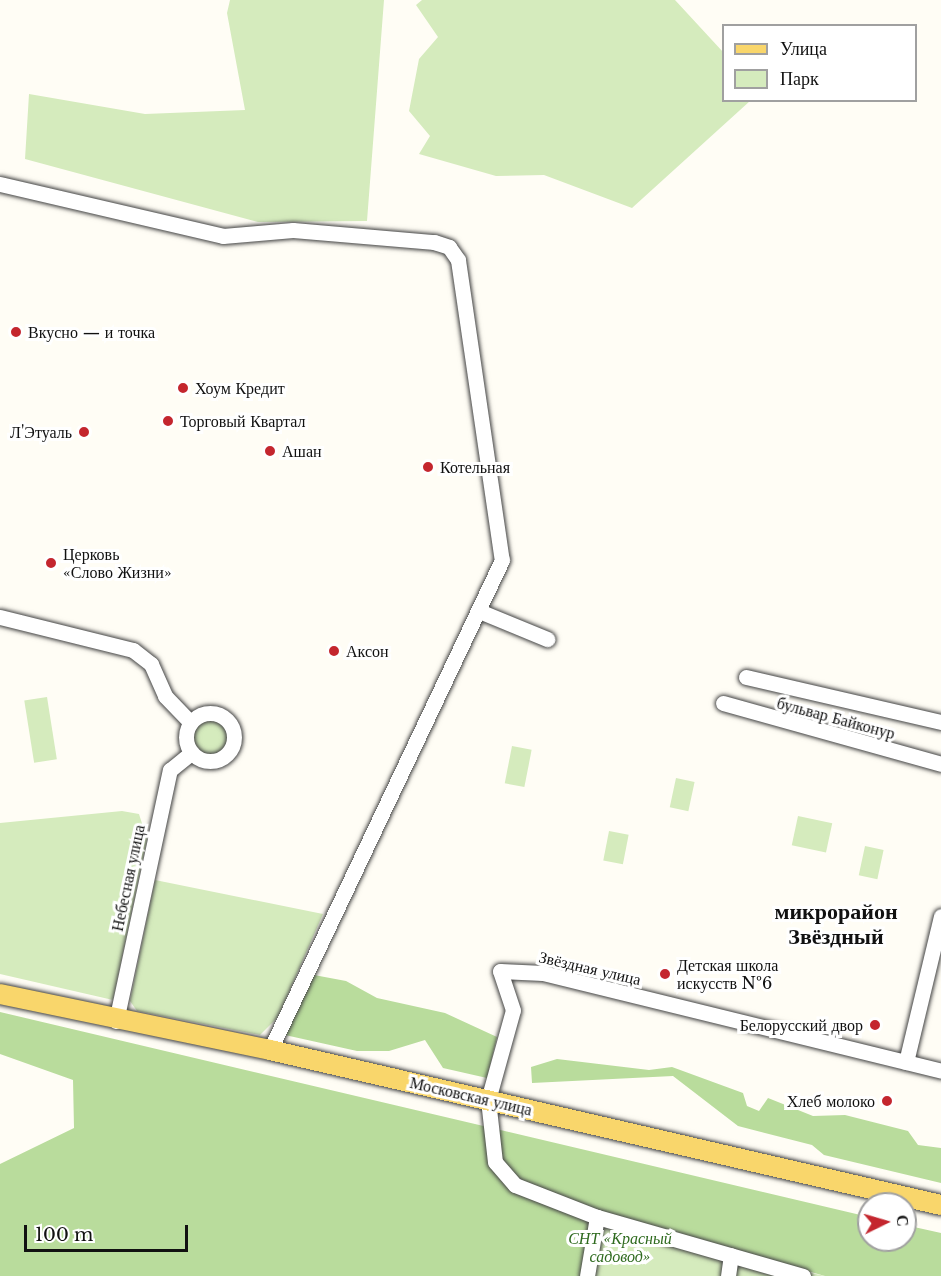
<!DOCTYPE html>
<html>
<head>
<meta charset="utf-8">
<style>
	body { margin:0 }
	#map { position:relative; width:941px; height:1276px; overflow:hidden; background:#fffdf5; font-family:"Libre Baskerville",serif }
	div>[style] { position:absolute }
	.green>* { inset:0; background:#d5ebbd; transform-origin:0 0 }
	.round { border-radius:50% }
	.forest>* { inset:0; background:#b9dc9c }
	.roads { filter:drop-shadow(0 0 2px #444) drop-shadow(0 0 2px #444) }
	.minor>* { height:15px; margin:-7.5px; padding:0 7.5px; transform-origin:7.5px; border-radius:7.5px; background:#fff }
	.minor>.ring { margin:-7.5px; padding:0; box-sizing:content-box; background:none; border:15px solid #fff; border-radius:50% }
	.major>* { height:20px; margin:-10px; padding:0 10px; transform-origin:10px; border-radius:10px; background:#f9d66b }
	.dots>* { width:16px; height:16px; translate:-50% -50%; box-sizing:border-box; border:3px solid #fff; border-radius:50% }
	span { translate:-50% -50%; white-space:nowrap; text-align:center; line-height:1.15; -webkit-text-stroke:6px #fff; paint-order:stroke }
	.poi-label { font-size:16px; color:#111 }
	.left { translate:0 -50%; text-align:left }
	.right { translate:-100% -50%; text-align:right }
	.street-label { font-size:16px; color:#111 }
	.park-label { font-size:16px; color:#2f6b1f; font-style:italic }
	.district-label { font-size:22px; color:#111; font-weight:700 }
	.legend { position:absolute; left:722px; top:24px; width:195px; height:78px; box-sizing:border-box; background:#fff; border:2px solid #a0a0a0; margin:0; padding:8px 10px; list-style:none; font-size:18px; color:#111 }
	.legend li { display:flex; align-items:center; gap:12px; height:30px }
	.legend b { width:30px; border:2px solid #a0a0a0 }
	.north { position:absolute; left:857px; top:1192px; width:60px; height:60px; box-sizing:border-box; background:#fff; border:2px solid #a0a0a0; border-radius:50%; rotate:85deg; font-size:16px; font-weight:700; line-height:24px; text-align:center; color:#111 }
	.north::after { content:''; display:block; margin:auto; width:21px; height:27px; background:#c4262e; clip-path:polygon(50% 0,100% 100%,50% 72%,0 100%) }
	.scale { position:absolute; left:24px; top:1225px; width:164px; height:27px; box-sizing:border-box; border:3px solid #111; border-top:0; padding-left:8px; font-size:18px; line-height:21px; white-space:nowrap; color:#111; -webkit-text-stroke:4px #fff; paint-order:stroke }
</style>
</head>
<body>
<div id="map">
	<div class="green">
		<i style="clip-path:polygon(230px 0,384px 0,367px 221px,258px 222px,25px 159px,29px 94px,145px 114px,245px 110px,227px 13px)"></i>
		<i style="clip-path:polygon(422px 0,675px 0,723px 52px,724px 100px,750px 101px,632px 208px,544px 175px,496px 176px,419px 154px,430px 136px,409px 111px,419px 59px,438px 37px,416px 5px)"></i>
		<i style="left:47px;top:697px;width:63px;height:23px;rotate:81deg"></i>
		<i class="round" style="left:191px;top:719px;width:38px;height:38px"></i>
		<i style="left:512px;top:746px;width:20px;height:38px;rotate:11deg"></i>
		<i style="left:676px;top:778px;width:19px;height:30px;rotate:12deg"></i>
		<i style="clip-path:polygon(122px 811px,139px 814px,147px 839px,113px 1000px,0 974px,0 823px)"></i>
		<i style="left:798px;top:816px;width:35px;height:30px;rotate:12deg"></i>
		<i style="left:609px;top:831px;width:20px;height:30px;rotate:11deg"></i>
		<i style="left:865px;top:846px;width:19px;height:30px;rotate:12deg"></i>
		<i style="clip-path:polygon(155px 880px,323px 914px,278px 1017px,260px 1035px,137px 1011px,130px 1001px)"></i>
		<i style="clip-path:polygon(596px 1211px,807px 1272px,825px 1276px,587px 1276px)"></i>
	</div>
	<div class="forest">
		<i style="clip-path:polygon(314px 975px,346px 981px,377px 998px,445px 1013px,497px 1037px,487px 1078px,443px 1068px,425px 1040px,389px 1051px,357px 1051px,285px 1035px)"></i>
		<i style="clip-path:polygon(0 1012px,869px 1217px,869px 1240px,905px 1240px,905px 1225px,941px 1233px,941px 1276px,825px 1276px,597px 1212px,587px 1276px,0 1276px,0 1164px,74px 1128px,73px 1080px,0 1054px)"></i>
		<i style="clip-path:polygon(557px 1059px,649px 1070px,672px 1067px,743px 1093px,747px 1106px,759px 1111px,768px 1098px,813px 1116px,845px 1115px,908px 1131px,918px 1145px,941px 1148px,941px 1183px,824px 1155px,812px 1145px,738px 1126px,673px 1076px,532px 1083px,531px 1067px)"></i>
	</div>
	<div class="roads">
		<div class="minor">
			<i style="left:0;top:184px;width:229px;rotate:13.1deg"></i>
			<i style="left:223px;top:236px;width:70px;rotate:-4.9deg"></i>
			<i style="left:293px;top:230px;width:142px;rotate:4.9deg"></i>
			<i style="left:434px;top:242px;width:16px;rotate:18deg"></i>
			<i style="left:449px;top:247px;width:16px;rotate:55deg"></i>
			<i style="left:458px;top:260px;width:303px;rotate:81.7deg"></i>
			<i style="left:502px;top:560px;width:542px;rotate:115.34deg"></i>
			<i style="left:479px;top:611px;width:74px;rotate:22.4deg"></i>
			<i style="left:0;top:617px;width:137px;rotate:13.9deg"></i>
			<i style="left:133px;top:650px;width:23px;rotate:38deg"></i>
			<i style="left:151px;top:664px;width:35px;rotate:66deg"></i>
			<i style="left:165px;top:696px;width:37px;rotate:46deg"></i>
			<i style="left:746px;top:677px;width:200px;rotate:13deg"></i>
			<i style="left:723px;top:703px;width:226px;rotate:15.6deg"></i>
			<i class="ring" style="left:186px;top:713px;width:33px;height:33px"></i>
			<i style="left:116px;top:1021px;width:257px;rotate:-77.9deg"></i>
			<i style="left:170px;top:770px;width:28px;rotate:-39deg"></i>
			<i style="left:906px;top:1062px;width:150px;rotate:-76.5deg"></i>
			<i style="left:587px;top:1276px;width:60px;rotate:-80.4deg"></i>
			<i style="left:728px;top:1276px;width:21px;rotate:-82deg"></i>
			<i style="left:803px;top:1276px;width:214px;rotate:-164deg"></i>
			<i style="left:597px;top:1217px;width:88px;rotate:-158.7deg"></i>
			<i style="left:515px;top:1185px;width:30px;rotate:-131deg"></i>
			<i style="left:495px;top:1162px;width:62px;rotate:-96.4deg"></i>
			<i style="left:488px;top:1100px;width:93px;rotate:-74.5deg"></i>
			<i style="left:513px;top:1010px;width:41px;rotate:-108.4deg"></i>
			<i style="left:500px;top:971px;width:43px;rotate:2.7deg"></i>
			<i style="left:543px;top:973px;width:410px;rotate:13.8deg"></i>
		</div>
		<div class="major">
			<i style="left:0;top:994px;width:276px;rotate:11.7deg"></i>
			<i style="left:270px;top:1050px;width:689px;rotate:13.01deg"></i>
		</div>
	</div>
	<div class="dots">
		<i style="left:16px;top:332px;background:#c4262e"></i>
		<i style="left:183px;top:388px;background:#c4262e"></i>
		<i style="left:168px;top:421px;background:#c4262e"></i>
		<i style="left:84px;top:432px;background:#c4262e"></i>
		<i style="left:270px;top:451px;background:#c4262e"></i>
		<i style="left:428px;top:467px;background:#c4262e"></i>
		<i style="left:51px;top:563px;background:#c4262e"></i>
		<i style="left:334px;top:651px;background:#c4262e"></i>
		<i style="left:665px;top:974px;background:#c4262e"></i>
		<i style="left:875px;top:1025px;background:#c4262e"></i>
		<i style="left:887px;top:1101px;background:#c4262e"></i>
	</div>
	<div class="poi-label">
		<span class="left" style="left:28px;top:332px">Вкусно — и точка</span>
		<span class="left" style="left:195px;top:388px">Хоум Кредит</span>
		<span class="left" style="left:180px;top:421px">Торговый Квартал</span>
		<span class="right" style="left:72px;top:432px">Л'Этуаль</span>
		<span class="left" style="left:282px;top:451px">Ашан</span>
		<span class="left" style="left:440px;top:467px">Котельная</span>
		<span class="left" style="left:63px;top:563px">Церковь<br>«Слово Жизни»</span>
		<span class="left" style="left:346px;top:651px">Аксон</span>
		<span class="left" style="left:677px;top:974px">Детская школа<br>искусств №6</span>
		<span class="right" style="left:863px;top:1025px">Белорусский двор</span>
		<span class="right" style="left:875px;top:1101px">Хлеб молоко</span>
	</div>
	<div class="street-label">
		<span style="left:836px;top:718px;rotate:15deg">бульвар Байконур</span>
		<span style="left:128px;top:878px;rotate:-78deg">Небесная улица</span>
		<span style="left:590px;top:968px;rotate:13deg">Звёздная улица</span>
		<span style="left:471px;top:1096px;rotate:13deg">Московская улица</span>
	</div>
	<div class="park-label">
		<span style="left:620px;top:1247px">СНТ «Красный<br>садовод»</span>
	</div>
	<div class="district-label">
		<span style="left:836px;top:924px">микрорайон<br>Звёздный</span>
	</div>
	<ul class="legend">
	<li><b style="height:8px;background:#f9d66b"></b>Улица</li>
	<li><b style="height:16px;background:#d5ebbd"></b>Парк</li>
	</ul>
	<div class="north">С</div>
	<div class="scale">100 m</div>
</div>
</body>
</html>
